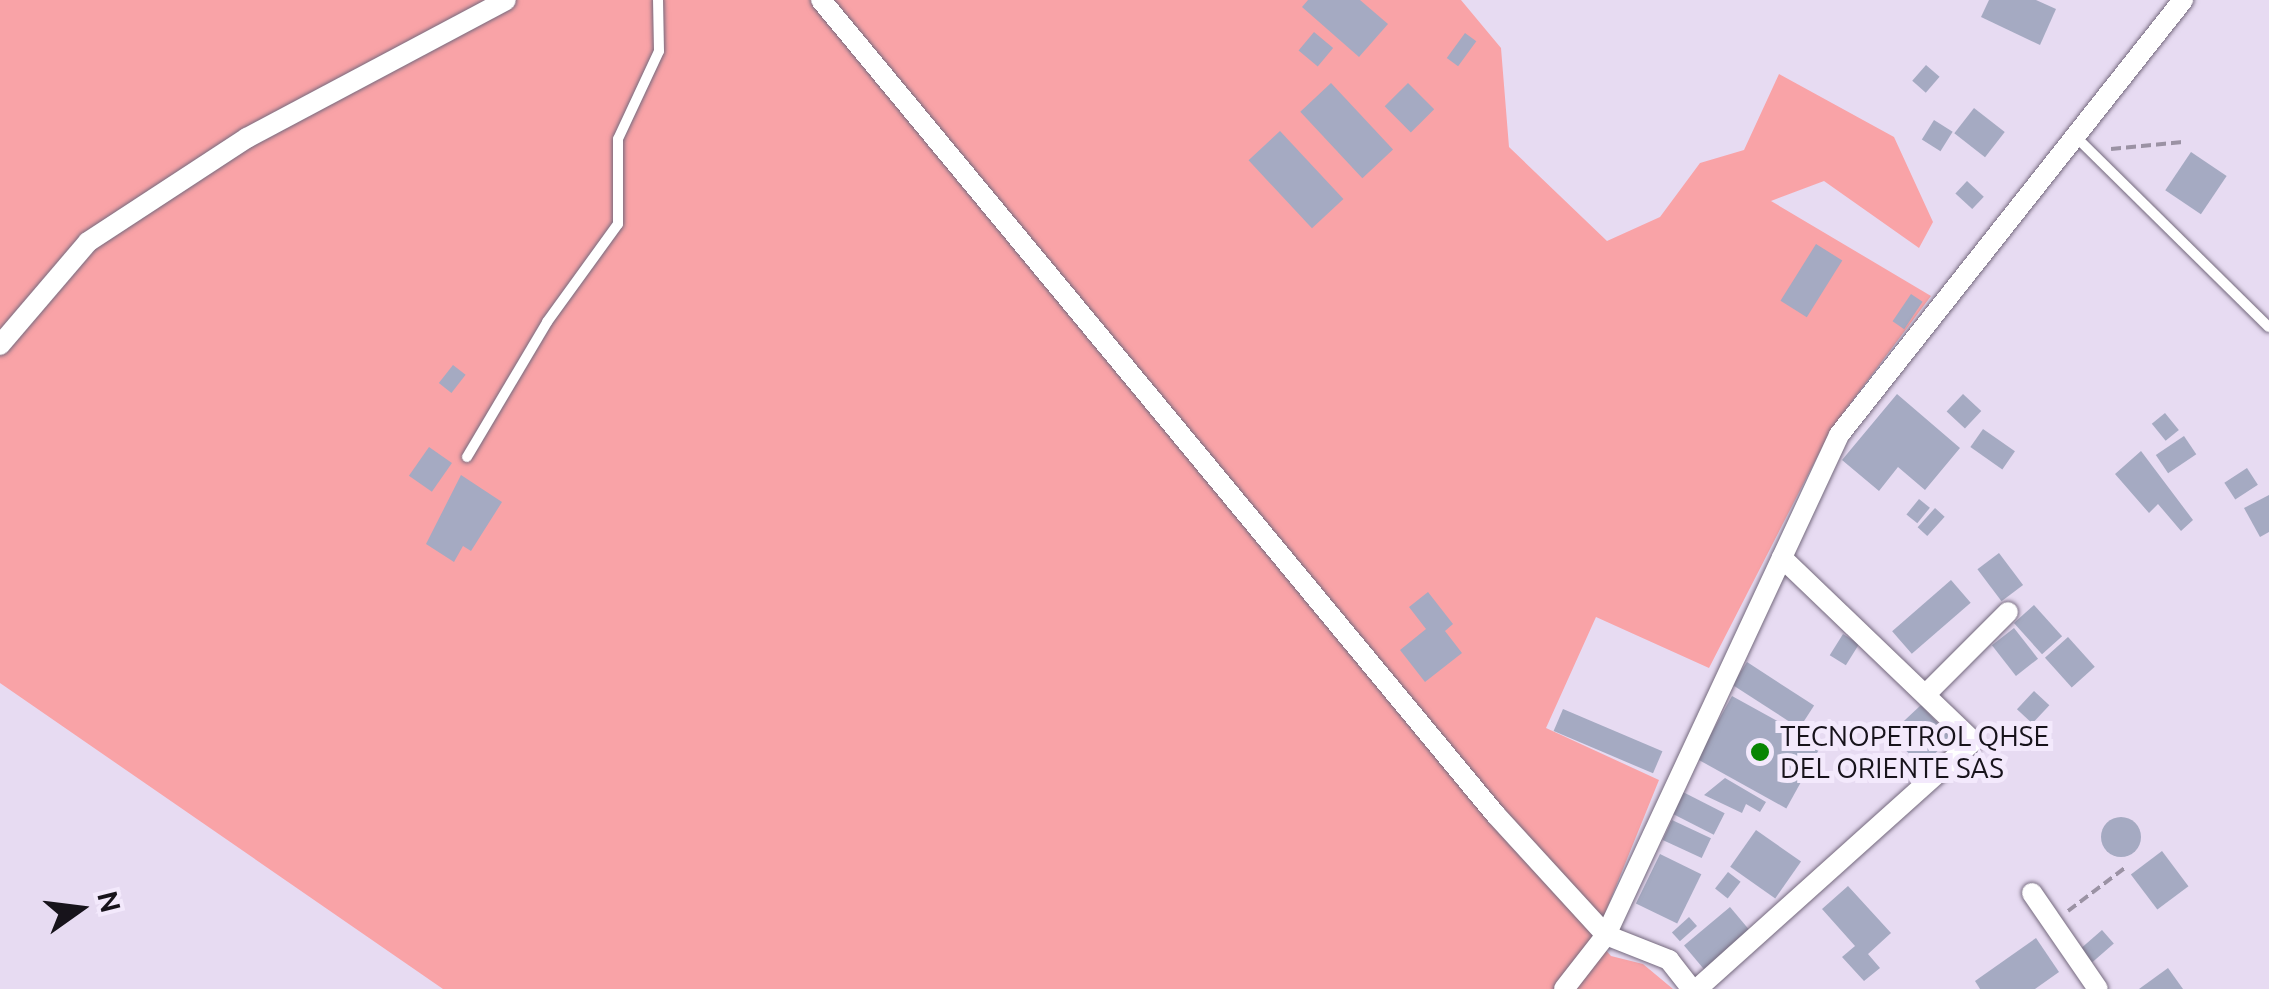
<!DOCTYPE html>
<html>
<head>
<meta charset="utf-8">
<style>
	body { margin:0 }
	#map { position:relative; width:2269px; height:989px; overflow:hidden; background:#e7dbf2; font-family:Ubuntu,sans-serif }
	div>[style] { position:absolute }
	.green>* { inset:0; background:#f9a3a7 }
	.building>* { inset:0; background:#a5aac2; transform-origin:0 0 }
	.round { border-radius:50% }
	.path>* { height:4px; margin-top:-2px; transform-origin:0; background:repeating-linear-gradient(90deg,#9b92a4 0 10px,transparent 0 15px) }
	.roads { filter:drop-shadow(0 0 2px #74697d) drop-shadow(0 0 2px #74697d) }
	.service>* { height:10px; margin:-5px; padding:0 5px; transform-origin:5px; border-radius:5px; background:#fff }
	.minor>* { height:20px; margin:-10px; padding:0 10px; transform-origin:10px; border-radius:10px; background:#fff }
	.dots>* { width:28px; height:28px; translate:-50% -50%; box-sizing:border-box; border:5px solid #f3e9fc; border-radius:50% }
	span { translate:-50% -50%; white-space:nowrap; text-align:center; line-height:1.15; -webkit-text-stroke:10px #f3e9fc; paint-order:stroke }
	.poi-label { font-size:28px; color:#17131b }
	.left { translate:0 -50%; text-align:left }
	.north { position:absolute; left:30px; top:859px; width:100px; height:100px; -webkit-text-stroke:8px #f3e9fc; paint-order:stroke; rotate:76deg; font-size:28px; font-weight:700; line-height:40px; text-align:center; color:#17131b }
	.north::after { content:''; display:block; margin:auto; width:35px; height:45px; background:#17131b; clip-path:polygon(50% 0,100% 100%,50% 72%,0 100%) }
</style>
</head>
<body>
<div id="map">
	<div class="green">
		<i style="clip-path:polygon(0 0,1461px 0,1501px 48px,1509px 147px,1607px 241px,1660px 217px,1700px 163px,1744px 150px,1779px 74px,1894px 137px,1933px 222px,1919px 248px,1824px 181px,1771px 201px,1931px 296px,1832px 428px,1709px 668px,1596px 617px,1546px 728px,1659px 780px,1595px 938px,1611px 956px,1643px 964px,1673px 989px,443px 989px,0 683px)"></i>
	</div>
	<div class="building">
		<i style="clip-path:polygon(1308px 0,1360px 0,1388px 24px,1359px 57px,1302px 7px)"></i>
		<i style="clip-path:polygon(1989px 0,2036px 0,2056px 9px,2040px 45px,1981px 17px)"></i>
		<i style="left:1314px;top:32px;width:25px;height:24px;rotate:40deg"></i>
		<i style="left:1465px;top:33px;width:14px;height:31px;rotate:36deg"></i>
		<i style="left:1926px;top:65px;width:18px;height:21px;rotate:41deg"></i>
		<i style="left:1331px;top:83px;width:91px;height:42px;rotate:47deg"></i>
		<i style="left:1408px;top:83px;width:37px;height:33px;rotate:45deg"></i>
		<i style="left:1974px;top:108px;width:39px;height:32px;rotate:38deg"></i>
		<i style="left:1934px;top:120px;width:22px;height:23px;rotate:32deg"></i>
		<i style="left:1280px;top:131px;width:93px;height:43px;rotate:47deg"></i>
		<i style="left:2191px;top:152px;width:43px;height:46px;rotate:34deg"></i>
		<i style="left:1967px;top:181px;width:23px;height:17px;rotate:43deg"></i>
		<i style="left:1816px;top:244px;width:31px;height:67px;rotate:32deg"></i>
		<i style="left:1911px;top:294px;width:14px;height:33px;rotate:34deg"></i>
		<i style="left:453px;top:365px;width:16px;height:23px;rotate:38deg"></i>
		<i style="clip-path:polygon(1897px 394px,1960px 448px,1925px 490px,1898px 467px,1879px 491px,1842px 460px)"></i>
		<i style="left:1963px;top:394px;width:25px;height:24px;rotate:43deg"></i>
		<i style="left:2165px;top:413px;width:22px;height:17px;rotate:51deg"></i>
		<i style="left:1983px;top:429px;width:39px;height:22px;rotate:35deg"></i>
		<i style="left:2184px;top:436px;width:22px;height:34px;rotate:56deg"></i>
		<i style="left:429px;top:447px;width:28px;height:35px;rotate:35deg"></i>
		<i style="clip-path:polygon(2141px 451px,2193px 520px,2181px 531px,2158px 504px,2149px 513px,2115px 474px)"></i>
		<i style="left:2247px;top:468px;width:20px;height:27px;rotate:57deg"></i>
		<i style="clip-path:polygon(461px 475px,502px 502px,471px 551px,463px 546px,454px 562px,426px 544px)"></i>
		<i style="clip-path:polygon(2269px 495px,2269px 532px,2260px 537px,2244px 508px)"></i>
		<i style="left:1919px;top:499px;width:14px;height:20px;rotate:39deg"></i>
		<i style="left:1935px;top:508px;width:13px;height:26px;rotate:42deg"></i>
		<i style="left:1999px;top:553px;width:40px;height:27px;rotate:53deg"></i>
		<i style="left:1951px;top:580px;width:30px;height:78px;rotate:49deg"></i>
		<i style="clip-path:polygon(1428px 592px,1453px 624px,1445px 631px,1462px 653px,1425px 682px,1400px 650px,1426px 629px,1409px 607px)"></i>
		<i style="left:2034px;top:605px;width:42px;height:27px;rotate:48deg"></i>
		<i style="left:2014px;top:628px;width:39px;height:28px;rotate:52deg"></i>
		<i style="left:1843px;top:634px;width:19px;height:25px;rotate:32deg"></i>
		<i style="left:2068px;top:637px;width:40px;height:31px;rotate:48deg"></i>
		<i style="left:1747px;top:662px;width:80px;height:27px;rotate:33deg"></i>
		<i style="left:2034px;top:691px;width:21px;height:25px;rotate:43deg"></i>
		<i style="left:1732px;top:696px;width:102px;height:72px;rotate:29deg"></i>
		<i style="left:1921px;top:705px;width:45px;height:42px;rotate:47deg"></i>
		<i style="left:1563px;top:709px;width:108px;height:24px;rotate:23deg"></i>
		<i style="clip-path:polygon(1725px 778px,1766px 802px,1760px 812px,1746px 804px,1742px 813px,1704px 795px)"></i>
		<i style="left:1681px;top:791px;width:49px;height:24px;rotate:27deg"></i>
		<i class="round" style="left:2101px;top:817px;width:40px;height:40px"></i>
		<i style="left:1672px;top:820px;width:43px;height:22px;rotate:25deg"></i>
		<i style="left:1756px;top:830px;width:55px;height:45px;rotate:35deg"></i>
		<i style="left:2162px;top:851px;width:44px;height:39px;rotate:53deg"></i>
		<i style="left:1660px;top:854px;width:46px;height:55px;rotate:26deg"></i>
		<i style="left:1728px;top:872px;width:16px;height:21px;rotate:38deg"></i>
		<i style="clip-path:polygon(1848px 886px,1891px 933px,1868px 954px,1880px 968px,1864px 981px,1842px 957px,1855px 946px,1822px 909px)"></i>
		<i style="left:1730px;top:907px;width:34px;height:60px;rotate:50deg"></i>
		<i style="left:1689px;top:917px;width:12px;height:23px;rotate:48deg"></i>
		<i style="left:2102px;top:930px;width:18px;height:38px;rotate:49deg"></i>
		<i style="clip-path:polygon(2036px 938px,2059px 972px,2035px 989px,1980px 989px,1975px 981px)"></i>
		<i style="clip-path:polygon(2168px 968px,2183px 989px,2139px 989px)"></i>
	</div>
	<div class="path">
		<i style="left:2111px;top:149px;width:72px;rotate:-5.6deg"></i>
		<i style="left:2068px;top:911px;width:73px;rotate:-37.2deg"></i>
	</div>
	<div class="roads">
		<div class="service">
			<i style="left:2075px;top:136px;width:272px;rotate:44.6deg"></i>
			<i style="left:467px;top:457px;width:157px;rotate:-59.3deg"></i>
			<i style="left:547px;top:322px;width:121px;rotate:-54.1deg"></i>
			<i style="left:618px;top:224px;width:85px;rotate:-90deg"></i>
			<i style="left:618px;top:139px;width:97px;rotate:-65deg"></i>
			<i style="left:659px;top:51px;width:51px;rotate:-91.1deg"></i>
		</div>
		<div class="minor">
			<i style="left:821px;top:0;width:1058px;rotate:50.37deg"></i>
			<i style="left:1496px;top:815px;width:163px;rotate:47.5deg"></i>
			<i style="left:1606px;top:935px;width:68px;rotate:21.6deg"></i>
			<i style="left:1669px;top:960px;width:37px;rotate:52deg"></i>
			<i style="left:0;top:345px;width:135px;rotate:-49.5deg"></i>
			<i style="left:88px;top:242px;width:190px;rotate:-33.2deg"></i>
			<i style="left:247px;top:138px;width:293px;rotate:-28deg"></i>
			<i style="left:1928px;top:692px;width:113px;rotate:-45deg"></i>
			<i style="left:2032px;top:893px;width:116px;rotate:55.5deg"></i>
			<i style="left:1564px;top:989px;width:68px;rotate:-52.1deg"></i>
			<i style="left:1606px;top:935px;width:552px;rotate:-65.01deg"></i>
			<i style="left:1839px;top:435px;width:555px;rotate:-51.66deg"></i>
			<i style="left:1697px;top:989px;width:371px;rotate:-41.9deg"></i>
			<i style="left:1973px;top:741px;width:265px;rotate:-136.2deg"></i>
		</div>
	</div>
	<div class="dots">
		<i style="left:1760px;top:752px;background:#088503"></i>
	</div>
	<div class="poi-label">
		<span class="left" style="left:1780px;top:752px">TECNOPETROL QHSE<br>DEL ORIENTE SAS</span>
	</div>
	<div class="north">N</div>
</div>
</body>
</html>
